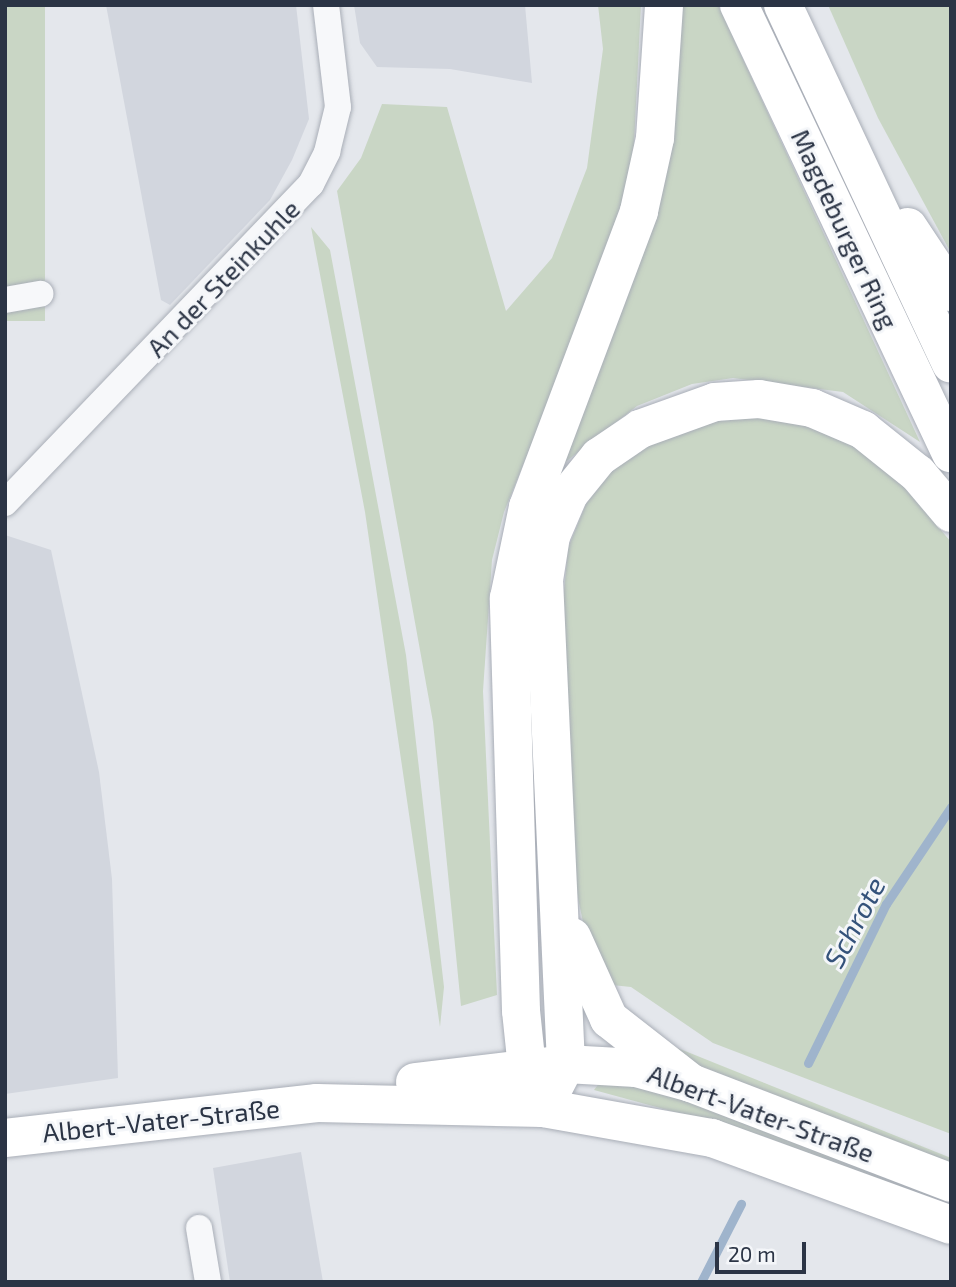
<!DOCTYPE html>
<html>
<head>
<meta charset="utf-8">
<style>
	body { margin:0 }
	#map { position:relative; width:956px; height:1287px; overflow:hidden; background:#e4e7ec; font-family:"Exo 2",sans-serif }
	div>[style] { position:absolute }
	.built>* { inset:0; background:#d2d6de }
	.green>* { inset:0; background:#c9d6c5; transform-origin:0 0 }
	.stream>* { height:9px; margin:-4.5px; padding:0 4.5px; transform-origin:4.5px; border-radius:4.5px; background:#9fb4cc }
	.roads { filter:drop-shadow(0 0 2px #a9aeb7) drop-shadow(0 0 2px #a9aeb7) }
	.street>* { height:26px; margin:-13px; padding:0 13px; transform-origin:13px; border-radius:13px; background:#f7f8fa }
	.primary>* { height:38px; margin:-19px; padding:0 19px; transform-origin:19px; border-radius:19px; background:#fff }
	.highway>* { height:38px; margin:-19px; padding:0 19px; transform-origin:19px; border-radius:19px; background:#fff }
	span { translate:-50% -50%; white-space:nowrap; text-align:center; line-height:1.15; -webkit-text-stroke:6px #f4f6f9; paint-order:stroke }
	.street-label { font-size:26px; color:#2b3445 }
	.water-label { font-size:28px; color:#34527a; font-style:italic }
	.frame { position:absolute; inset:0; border:7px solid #2b3445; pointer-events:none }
	.scale { position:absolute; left:715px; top:1242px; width:91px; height:32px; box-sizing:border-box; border:4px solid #2b3445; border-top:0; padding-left:9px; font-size:21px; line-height:24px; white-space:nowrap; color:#2b3445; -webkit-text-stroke:5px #f4f6f9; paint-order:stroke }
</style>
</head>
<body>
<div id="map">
	<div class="built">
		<i style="clip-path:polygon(106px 5px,296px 5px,309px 119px,292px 160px,270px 200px,170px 305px,161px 300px)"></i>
		<i style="clip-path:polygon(354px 5px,525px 5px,532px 83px,450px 69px,377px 67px,360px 43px)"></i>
		<i style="clip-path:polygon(5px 535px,51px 550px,99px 772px,112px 879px,118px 1078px,5px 1094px)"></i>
		<i style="clip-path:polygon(301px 1152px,323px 1282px,230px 1282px,213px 1168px)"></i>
	</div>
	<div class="green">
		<i style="left:5px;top:5px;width:40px;height:316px"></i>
		<i style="clip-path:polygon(598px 5px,641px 5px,633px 163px,615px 238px,504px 512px,492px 560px,483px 691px,497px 995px,461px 1006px,433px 722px,337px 191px,361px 158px,382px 104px,447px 107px,506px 311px,552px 258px,587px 168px,603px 49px)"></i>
		<i style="clip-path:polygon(680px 5px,718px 5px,920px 442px,843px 392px,733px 378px,692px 384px,637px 406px,559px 467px,656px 213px)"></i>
		<i style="clip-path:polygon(828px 5px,951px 5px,951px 253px,878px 118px)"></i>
		<i style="clip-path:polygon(311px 227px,330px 250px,406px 655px,444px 987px,440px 1027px,365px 512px)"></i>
		<i style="clip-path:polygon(733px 416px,797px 421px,845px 439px,889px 469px,951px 542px,951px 1134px,713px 1043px,631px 987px,602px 984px,587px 941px,575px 884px,563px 602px,568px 548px,586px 504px,612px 471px,655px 441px)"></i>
		<i style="clip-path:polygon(675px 1047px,951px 1158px,951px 1165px,695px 1064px)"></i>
		<i style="clip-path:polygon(600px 1082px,664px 1091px,951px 1201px,951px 1206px,763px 1136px,594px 1090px)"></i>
	</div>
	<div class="stream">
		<i style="left:808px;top:1063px;width:177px;rotate:-63.9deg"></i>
		<i style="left:886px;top:904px;width:117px;rotate:-56.2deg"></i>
		<i style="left:701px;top:1282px;width:88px;rotate:-62.9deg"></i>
	</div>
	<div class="roads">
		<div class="street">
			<i style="left:5px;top:300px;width:36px;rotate:-10deg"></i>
			<i style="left:5px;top:503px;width:442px;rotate:-46.2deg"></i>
			<i style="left:311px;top:184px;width:36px;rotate:-63deg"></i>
			<i style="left:327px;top:152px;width:46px;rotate:-76.3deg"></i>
			<i style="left:338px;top:107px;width:103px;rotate:-96.7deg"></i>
			<i style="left:199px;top:1228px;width:55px;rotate:80.5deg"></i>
		</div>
		<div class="primary">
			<i style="left:415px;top:1082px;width:152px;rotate:-6.8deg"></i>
			<i style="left:566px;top:1064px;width:70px;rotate:3.3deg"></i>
			<i style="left:636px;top:1068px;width:57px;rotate:15.3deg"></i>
			<i style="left:691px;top:1083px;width:279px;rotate:21deg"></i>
			<i style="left:5px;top:1138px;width:314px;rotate:-6.4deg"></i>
			<i style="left:317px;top:1103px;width:226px;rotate:1.3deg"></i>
			<i style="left:543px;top:1108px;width:172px;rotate:10.1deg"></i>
			<i style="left:712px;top:1138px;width:254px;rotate:20deg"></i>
		</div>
		<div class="highway">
			<i style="left:739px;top:5px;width:496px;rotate:64.7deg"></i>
			<i style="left:783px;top:5px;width:396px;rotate:64.9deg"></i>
			<i style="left:908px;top:227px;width:78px;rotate:56.5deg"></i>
			<i style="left:572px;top:937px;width:90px;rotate:65.7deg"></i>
			<i style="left:609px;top:1019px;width:104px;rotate:38deg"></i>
			<i style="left:543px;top:1108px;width:43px;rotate:-111.8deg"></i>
			<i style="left:527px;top:1068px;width:57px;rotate:-96deg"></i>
			<i style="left:521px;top:1011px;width:413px;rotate:-91.7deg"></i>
			<i style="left:509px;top:598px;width:93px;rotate:-78.2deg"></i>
			<i style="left:528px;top:507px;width:316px;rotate:-69.4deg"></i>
			<i style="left:639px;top:211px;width:75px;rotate:-77.6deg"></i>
			<i style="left:655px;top:138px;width:133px;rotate:-86.1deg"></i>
			<i style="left:543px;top:1108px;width:50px;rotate:-62.4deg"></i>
			<i style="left:566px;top:1064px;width:484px;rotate:-92.6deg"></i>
			<i style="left:544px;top:580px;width:45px;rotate:-81deg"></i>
			<i style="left:551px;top:536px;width:46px;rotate:-66.8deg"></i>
			<i style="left:569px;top:494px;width:48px;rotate:-51deg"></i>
			<i style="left:599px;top:457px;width:50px;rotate:-34.3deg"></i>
			<i style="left:640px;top:429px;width:80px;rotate:-19.8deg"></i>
			<i style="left:715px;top:402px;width:44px;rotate:-3.9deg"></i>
			<i style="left:759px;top:399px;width:54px;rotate:9.6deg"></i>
			<i style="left:812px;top:408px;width:56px;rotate:23.3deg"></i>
			<i style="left:863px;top:430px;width:70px;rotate:38.7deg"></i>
			<i style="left:918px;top:474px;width:51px;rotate:49.8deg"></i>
		</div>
	</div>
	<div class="street-label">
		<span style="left:845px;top:229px;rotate:65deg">Magdeburger Ring</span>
		<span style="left:223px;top:278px;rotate:-46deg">An der Steinkuhle</span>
		<span style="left:761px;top:1113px;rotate:20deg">Albert-Vater-Straße</span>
		<span style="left:161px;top:1120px;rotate:-6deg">Albert-Vater-Straße</span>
	</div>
	<div class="water-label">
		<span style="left:854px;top:922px;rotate:-62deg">Schrote</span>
	</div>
	<div class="frame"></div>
	<div class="scale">20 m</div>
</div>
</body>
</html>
